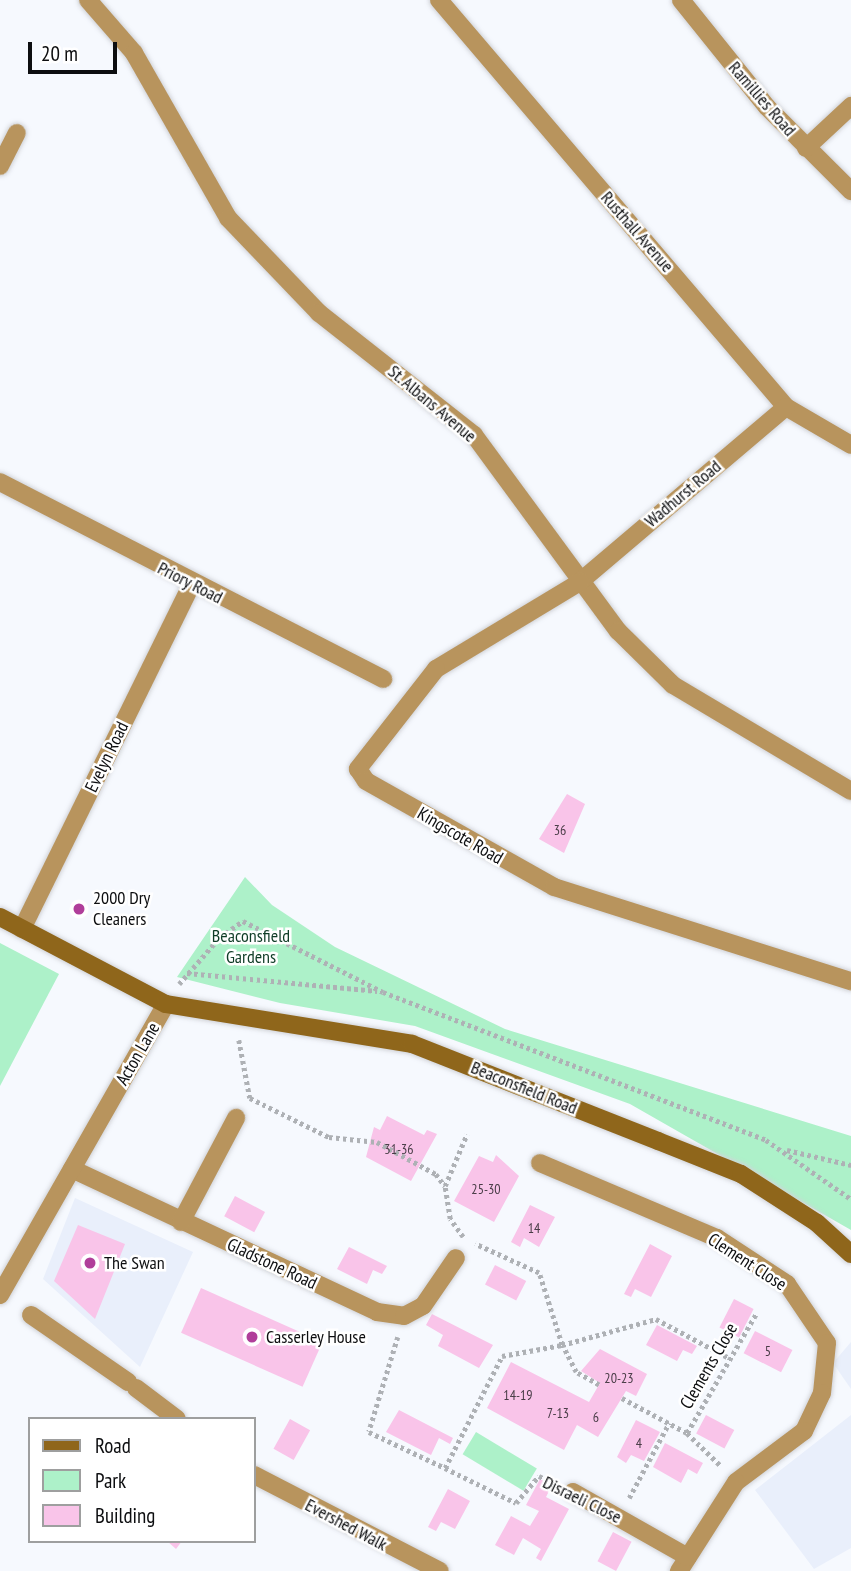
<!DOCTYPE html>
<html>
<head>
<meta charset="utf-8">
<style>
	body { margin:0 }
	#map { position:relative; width:851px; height:1571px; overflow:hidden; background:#f6f9fe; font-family:"PT Sans Narrow",sans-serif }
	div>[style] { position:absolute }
	.built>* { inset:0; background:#e9effb }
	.green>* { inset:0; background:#adf1c9; transform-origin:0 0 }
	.building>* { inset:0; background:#f9c4e9; transform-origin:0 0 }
	.path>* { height:4.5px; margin-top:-2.25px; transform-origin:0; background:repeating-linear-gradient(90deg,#aeb1b5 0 3.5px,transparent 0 7px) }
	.roads { filter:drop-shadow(0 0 2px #d1d3d8) drop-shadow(0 0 2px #d1d3d8) }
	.street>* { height:18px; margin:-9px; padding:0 9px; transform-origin:9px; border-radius:9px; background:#b8945d }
	.secondary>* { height:18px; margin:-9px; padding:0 9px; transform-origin:9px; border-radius:9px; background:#8f661b }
	.dots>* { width:19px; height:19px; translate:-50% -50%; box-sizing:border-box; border:4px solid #fff; border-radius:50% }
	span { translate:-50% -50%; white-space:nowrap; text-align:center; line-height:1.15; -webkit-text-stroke:5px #fff; paint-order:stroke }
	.number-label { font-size:14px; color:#483c46 }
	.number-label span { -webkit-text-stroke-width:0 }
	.street-label { font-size:18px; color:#0d0e10 }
	.poi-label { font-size:18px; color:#0d0e10 }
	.left { translate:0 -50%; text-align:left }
	.park-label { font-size:18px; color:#0f3c26 }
	.legend { position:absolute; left:28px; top:1417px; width:228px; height:126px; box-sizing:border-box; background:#fff; border:2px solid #9e9f9f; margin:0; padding:9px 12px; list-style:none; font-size:21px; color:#0d0e10 }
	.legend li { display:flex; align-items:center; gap:14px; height:35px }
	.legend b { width:35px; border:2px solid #9e9f9f }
	.scale { position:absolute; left:28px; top:42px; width:89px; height:32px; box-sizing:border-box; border:4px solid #0d0e10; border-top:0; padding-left:9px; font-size:21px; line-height:24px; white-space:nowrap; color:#0d0e10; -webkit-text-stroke:5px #fff; paint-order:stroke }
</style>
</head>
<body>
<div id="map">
	<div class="built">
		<i style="clip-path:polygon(75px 1198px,193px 1252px,140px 1367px,43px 1279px)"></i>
		<i style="clip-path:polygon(851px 1342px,851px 1389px,833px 1363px)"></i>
		<i style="clip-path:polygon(851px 1415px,851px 1548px,814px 1569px,755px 1490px)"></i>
	</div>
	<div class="green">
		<i style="clip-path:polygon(245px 877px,272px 905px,335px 947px,505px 1029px,851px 1136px,851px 1230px,630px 1104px,415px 1026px,280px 1003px,177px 977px)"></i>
		<i style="clip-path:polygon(0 943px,59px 974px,0 1086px)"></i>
		<i style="left:476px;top:1432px;width:71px;height:26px;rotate:31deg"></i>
	</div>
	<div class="building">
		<i style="clip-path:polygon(567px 794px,585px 804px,564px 853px,539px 839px)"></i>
		<i style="clip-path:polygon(387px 1116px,424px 1135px,427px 1130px,437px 1134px,411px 1181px,366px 1157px,374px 1127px,380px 1130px)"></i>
		<i style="clip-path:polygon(496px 1155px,519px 1176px,494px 1222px,454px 1201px,479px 1156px,493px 1162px)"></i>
		<i style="left:235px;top:1196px;width:34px;height:23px;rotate:28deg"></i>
		<i style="clip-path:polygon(530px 1205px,555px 1217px,539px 1247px,524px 1238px,520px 1247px,511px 1242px)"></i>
		<i style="clip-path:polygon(78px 1225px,125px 1244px,95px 1319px,54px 1281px)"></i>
		<i style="clip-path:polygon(650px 1244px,672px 1256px,651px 1297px,635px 1289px,631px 1297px,624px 1294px)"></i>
		<i style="clip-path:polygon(349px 1247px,387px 1266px,382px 1274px,373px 1270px,367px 1284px,337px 1269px)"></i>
		<i style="left:495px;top:1265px;width:35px;height:22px;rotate:27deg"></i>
		<i style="left:201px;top:1288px;width:133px;height:49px;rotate:24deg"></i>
		<i style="left:734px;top:1299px;width:22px;height:32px;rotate:27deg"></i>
		<i style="clip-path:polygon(432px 1314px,493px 1345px,479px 1368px,438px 1346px,443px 1335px,426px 1325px)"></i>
		<i style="clip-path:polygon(657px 1325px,697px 1346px,692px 1354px,683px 1350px,677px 1361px,646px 1345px)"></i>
		<i style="left:755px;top:1331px;width:42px;height:25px;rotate:27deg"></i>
		<i style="clip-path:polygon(600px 1349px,647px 1374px,636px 1396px,626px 1391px,598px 1437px,577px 1425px,564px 1450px,487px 1408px,511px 1362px,589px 1402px,600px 1383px,581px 1371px)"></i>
		<i style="clip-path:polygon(399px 1410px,453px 1438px,450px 1444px,439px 1438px,431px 1455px,386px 1432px)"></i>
		<i style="left:706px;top:1415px;width:32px;height:21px;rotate:28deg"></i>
		<i style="left:290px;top:1419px;width:23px;height:34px;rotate:29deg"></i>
		<i style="clip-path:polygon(636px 1420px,660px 1432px,644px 1461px,631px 1455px,626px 1463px,617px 1457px)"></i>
		<i style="clip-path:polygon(665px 1443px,703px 1463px,697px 1474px,688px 1469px,681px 1483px,653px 1467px)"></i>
		<i style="clip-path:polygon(540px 1479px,552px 1485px,546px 1497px,569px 1509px,541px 1561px,536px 1558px,541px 1549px,523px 1538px,514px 1555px,495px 1545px,511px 1516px,530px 1526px,539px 1511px,526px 1505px)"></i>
		<i style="clip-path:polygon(448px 1489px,470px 1501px,455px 1529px,441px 1522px,436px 1531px,428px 1527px)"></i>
		<i style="left:613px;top:1532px;width:21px;height:33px;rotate:28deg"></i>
		<i style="clip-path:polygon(167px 1541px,182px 1541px,176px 1549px)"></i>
	</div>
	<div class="path">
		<i style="left:187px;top:973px;width:191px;rotate:5.4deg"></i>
		<i style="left:179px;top:984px;width:62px;rotate:-48.9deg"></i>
		<i style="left:220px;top:937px;width:28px;rotate:-35deg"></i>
		<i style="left:243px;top:921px;width:157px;rotate:26.9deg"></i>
		<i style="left:383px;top:992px;width:411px;rotate:21.1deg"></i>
		<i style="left:766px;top:1140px;width:103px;rotate:34.8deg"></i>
		<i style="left:239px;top:1040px;width:59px;rotate:79.3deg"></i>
		<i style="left:250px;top:1098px;width:88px;rotate:26.3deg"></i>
		<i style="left:329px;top:1137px;width:48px;rotate:5.9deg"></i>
		<i style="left:377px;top:1142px;width:67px;rotate:28.5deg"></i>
		<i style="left:436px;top:1174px;width:15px;rotate:53deg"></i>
		<i style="left:787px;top:1150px;width:66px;rotate:13.2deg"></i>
		<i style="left:463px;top:1237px;width:22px;rotate:-126deg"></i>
		<i style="left:450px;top:1219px;width:33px;rotate:-99deg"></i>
		<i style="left:445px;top:1186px;width:56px;rotate:-67.1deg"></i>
		<i style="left:398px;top:1337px;width:99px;rotate:107deg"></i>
		<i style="left:369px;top:1432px;width:84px;rotate:25.3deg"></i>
		<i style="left:445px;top:1468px;width:126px;rotate:-63deg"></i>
		<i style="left:502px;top:1356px;width:61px;rotate:-10.4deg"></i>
		<i style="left:562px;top:1345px;width:76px;rotate:-107.7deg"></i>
		<i style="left:539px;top:1273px;width:70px;rotate:-155.6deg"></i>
		<i style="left:599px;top:1385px;width:26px;rotate:-151deg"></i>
		<i style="left:576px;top:1372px;width:30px;rotate:-117deg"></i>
		<i style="left:562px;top:1345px;width:98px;rotate:-15.5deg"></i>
		<i style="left:656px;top:1319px;width:83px;rotate:28.1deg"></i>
		<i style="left:622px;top:1398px;width:74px;rotate:28.3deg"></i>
		<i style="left:687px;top:1433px;width:47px;rotate:44.1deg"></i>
		<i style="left:687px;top:1433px;width:138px;rotate:-59.9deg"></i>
		<i style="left:445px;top:1468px;width:79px;rotate:26.2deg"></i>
		<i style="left:516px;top:1503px;width:35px;rotate:-50deg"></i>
		<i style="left:539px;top:1476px;width:17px;rotate:25deg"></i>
		<i style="left:629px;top:1498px;width:85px;rotate:-61.9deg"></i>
	</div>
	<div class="roads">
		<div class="street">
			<i style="left:88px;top:0;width:70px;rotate:49deg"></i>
			<i style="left:134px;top:53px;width:190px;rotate:60.3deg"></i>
			<i style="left:228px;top:218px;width:132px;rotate:46.2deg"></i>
			<i style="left:319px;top:313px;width:197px;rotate:38.2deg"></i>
			<i style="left:474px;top:435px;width:243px;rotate:53.7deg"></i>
			<i style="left:618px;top:631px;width:77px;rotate:44.5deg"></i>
			<i style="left:673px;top:685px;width:207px;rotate:30.8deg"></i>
			<i style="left:439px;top:0;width:535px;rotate:49.55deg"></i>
			<i style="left:786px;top:407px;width:75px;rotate:30.3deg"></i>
			<i style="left:681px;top:0;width:137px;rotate:51.2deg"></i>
			<i style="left:767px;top:107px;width:119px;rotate:45deg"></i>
			<i style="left:806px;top:148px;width:62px;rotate:-43deg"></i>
			<i style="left:0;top:166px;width:37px;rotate:-63deg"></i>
			<i style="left:786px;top:407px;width:270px;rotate:139.7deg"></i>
			<i style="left:580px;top:582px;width:168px;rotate:148.9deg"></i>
			<i style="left:436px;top:669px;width:127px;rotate:128deg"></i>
			<i style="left:358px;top:769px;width:14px;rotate:56deg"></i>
			<i style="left:366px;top:781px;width:216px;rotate:29.4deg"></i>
			<i style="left:554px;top:887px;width:312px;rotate:17.6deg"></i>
			<i style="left:0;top:482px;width:431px;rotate:27.2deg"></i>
			<i style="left:22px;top:929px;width:383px;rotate:-63.8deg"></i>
			<i style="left:540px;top:1163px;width:192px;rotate:23deg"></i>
			<i style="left:717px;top:1238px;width:84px;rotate:33.3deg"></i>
			<i style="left:787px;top:1284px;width:71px;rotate:55.9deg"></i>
			<i style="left:827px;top:1343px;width:50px;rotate:95.7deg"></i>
			<i style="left:822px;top:1393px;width:42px;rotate:115.3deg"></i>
			<i style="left:804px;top:1431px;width:85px;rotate:143.1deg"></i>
			<i style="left:736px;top:1482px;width:106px;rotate:122.6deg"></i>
			<i style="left:72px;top:1169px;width:337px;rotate:25.1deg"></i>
			<i style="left:377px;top:1312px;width:27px;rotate:8deg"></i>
			<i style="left:404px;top:1316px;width:21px;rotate:-28deg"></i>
			<i style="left:423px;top:1306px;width:58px;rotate:-55.5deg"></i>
			<i style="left:181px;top:1222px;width:118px;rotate:-62.1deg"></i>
			<i style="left:0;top:1295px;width:335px;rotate:-60.3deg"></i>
			<i style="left:31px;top:1315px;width:118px;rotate:34.6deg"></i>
			<i style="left:136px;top:1388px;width:51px;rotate:37.1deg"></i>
			<i style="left:254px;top:1475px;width:209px;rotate:27.3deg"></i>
			<i style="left:573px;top:1492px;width:132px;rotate:29.5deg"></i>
		</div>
		<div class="secondary">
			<i style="left:0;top:917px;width:187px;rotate:27.7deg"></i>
			<i style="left:166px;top:1004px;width:249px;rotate:9.2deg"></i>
			<i style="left:412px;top:1044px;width:264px;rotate:21.5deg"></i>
			<i style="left:658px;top:1141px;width:89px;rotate:21.7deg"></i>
			<i style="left:741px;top:1174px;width:90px;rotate:32.8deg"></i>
			<i style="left:817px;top:1223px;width:46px;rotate:42.4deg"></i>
		</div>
	</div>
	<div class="dots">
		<i style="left:79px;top:909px;background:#b03e9a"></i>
		<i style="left:90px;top:1263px;background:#b03e9a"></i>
		<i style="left:252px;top:1337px;background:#b03e9a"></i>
	</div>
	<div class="number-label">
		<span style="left:560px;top:830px">36</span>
		<span style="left:399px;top:1149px">31-36</span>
		<span style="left:486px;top:1189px">25-30</span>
		<span style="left:534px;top:1228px">14</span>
		<span style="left:768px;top:1351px">5</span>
		<span style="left:619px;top:1378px">20-23</span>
		<span style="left:518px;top:1395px">14-19</span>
		<span style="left:558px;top:1413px">7-13</span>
		<span style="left:596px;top:1417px">6</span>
		<span style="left:639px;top:1443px">4</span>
	</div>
	<div class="street-label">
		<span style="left:762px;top:99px;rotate:49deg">Ramillies Road</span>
		<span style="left:637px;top:232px;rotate:49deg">Rusthall Avenue</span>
		<span style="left:432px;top:404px;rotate:40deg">St. Albans Avenue</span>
		<span style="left:683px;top:494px;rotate:-40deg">Wadhurst Road</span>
		<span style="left:190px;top:583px;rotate:27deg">Priory Road</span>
		<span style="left:107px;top:757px;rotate:-64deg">Evelyn Road</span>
		<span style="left:460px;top:836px;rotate:30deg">Kingscote Road</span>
		<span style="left:138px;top:1054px;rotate:-60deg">Acton Lane</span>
		<span style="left:524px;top:1088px;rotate:22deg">Beaconsfield Road</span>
		<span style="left:747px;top:1262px;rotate:33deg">Clement Close</span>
		<span style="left:272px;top:1264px;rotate:25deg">Gladstone Road</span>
		<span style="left:709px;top:1366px;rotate:-60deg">Clements Close</span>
		<span style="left:582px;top:1500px;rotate:26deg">Disraeli Close</span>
		<span style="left:346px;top:1525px;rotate:28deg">Evershed Walk</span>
	</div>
	<div class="poi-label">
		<span class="left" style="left:93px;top:909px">2000 Dry<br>Cleaners</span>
		<span class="left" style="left:104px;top:1263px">The Swan</span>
		<span class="left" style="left:266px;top:1337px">Casserley House</span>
	</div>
	<div class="park-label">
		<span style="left:251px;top:947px">Beaconsfield<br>Gardens</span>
	</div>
	<ul class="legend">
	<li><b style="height:9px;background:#8f661b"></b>Road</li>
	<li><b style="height:19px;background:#adf1c9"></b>Park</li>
	<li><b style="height:19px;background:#f9c4e9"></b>Building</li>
	</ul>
	<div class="scale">20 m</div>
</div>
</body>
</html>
